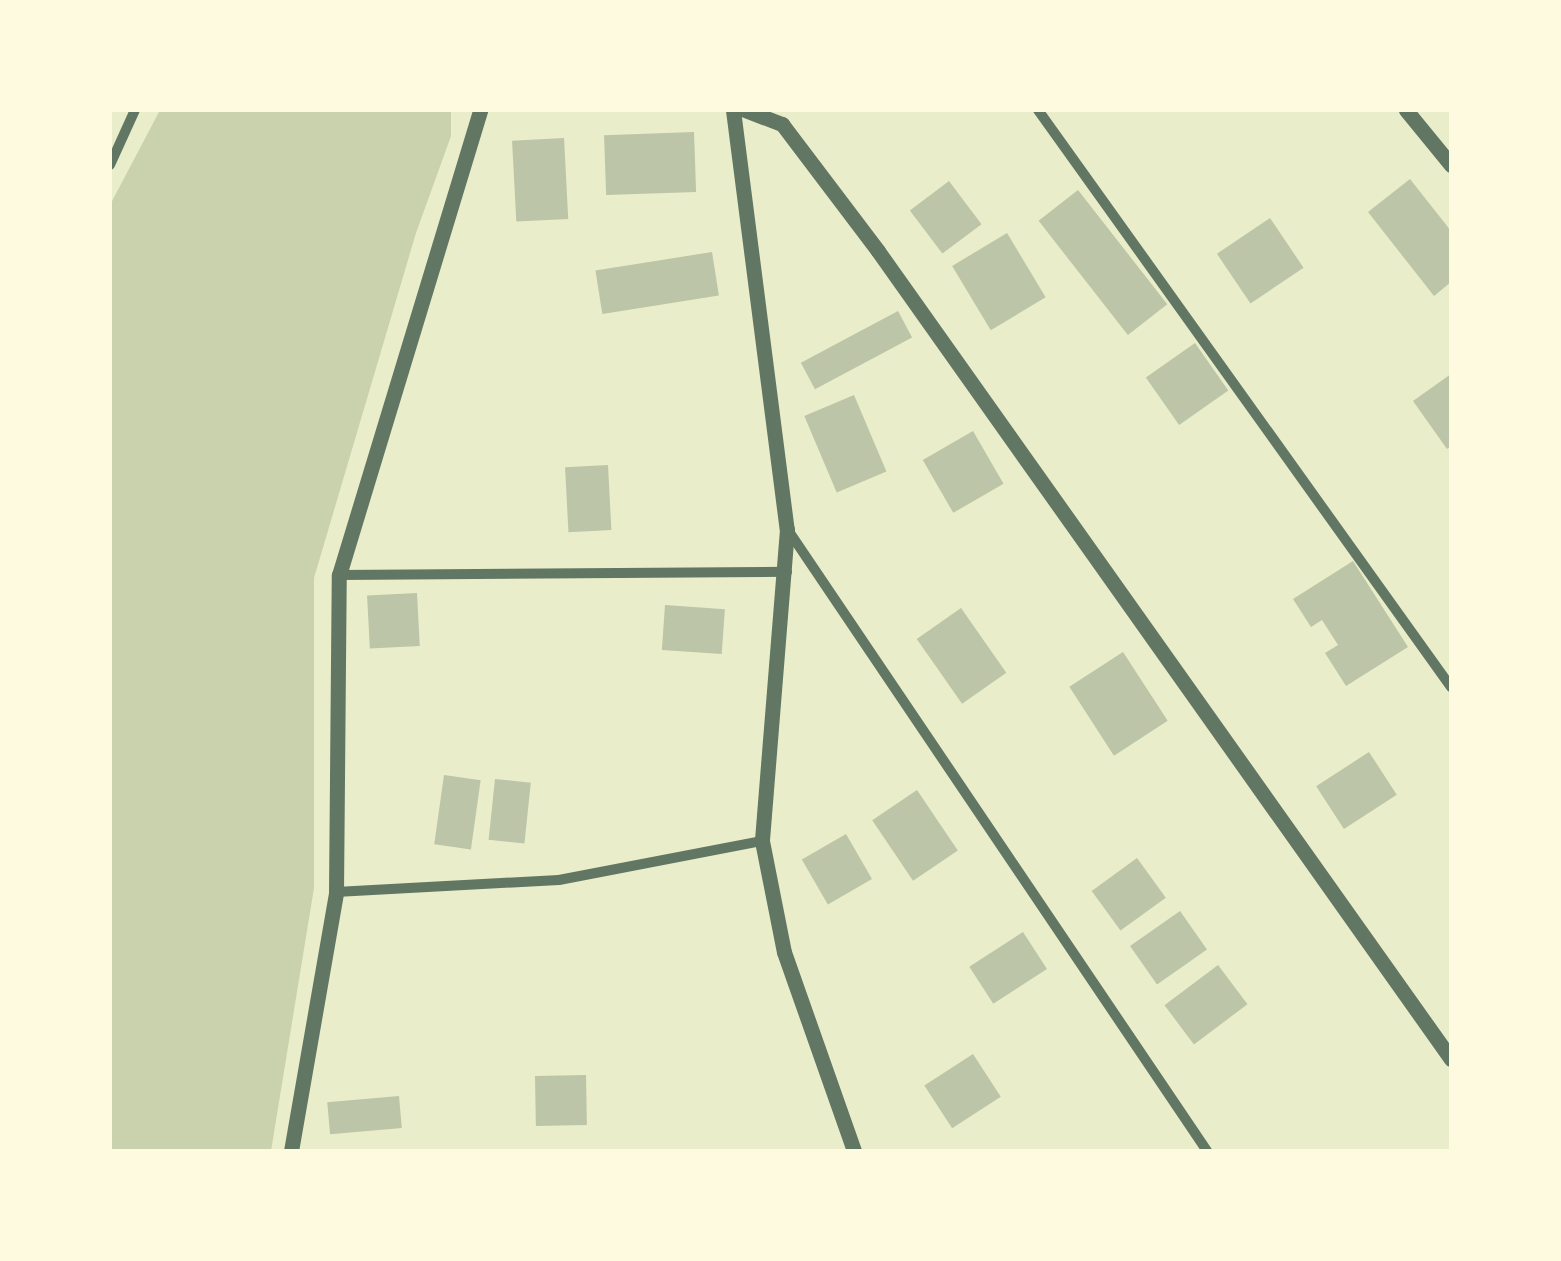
<!DOCTYPE html>
<html>
<head>
<meta charset="utf-8">
<style>
	body { margin:0 }
	#map { position:relative; width:1561px; height:1261px; overflow:hidden; background:#e9edc9; font-family:"Varela Round",sans-serif }
	div>[style] { position:absolute }
	.green>* { inset:0; background:#cad2ad }
	.building>* { inset:0; background:#bcc5a7; transform-origin:0 0 }
	.minor>* { height:10px; margin:-5px; padding:0 5px; transform-origin:5px; border-radius:5px; background:#617663 }
	.tertiary>* { height:15px; margin:-7.5px; padding:0 7.5px; transform-origin:7.5px; border-radius:7.5px; background:#617663 }
	span { translate:-50% -50%; white-space:nowrap; text-align:center; line-height:1.15; -webkit-text-stroke:8px #fefae0; paint-order:stroke }
	.frame { position:absolute; inset:0; border:112px solid #fefae0; pointer-events:none }
</style>
</head>
<body>
<div id="map">
	<div class="green">
		<i style="clip-path:polygon(160px 110px,451px 110px,451px 136px,416px 233px,314px 578px,314px 888px,271px 1151px,110px 1151px,110px 205px)"></i>
	</div>
	<div class="building">
		<i style="left:694px;top:132px;width:60px;height:90px;rotate:88deg"></i>
		<i style="left:564px;top:138px;width:81px;height:52px;rotate:87deg"></i>
		<i style="clip-path:polygon(1410px 179px,1451px 231px,1451px 282px,1434px 296px,1368px 212px)"></i>
		<i style="left:949px;top:181px;width:54px;height:49px;rotate:53deg"></i>
		<i style="left:1078px;top:190px;width:145px;height:50px;rotate:52deg"></i>
		<i style="left:1270px;top:218px;width:60px;height:64px;rotate:56deg"></i>
		<i style="left:1007px;top:233px;width:75px;height:64px;rotate:59deg"></i>
		<i style="left:712px;top:252px;width:44px;height:118px;rotate:81deg"></i>
		<i style="left:898px;top:311px;width:30px;height:110px;rotate:62deg"></i>
		<i style="left:1195px;top:343px;width:58px;height:60px;rotate:55deg"></i>
		<i style="clip-path:polygon(1451px 374px,1451px 446px,1447px 449px,1413px 401px)"></i>
		<i style="left:854px;top:395px;width:83px;height:54px;rotate:67deg"></i>
		<i style="left:973px;top:431px;width:61px;height:58px;rotate:60deg"></i>
		<i style="left:608px;top:465px;width:65px;height:43px;rotate:87deg"></i>
		<i style="clip-path:polygon(1353px 561px,1408px 647px,1346px 686px,1325px 653px,1338px 645px,1322px 620px,1311px 627px,1293px 599px)"></i>
		<i style="left:417px;top:593px;width:53px;height:50px;rotate:87deg"></i>
		<i style="left:665px;top:605px;width:60px;height:45px;rotate:4deg"></i>
		<i style="left:961px;top:608px;width:79px;height:54px;rotate:55deg"></i>
		<i style="left:1123px;top:652px;width:82px;height:64px;rotate:57deg"></i>
		<i style="left:1369px;top:752px;width:51px;height:63px;rotate:57deg"></i>
		<i style="left:444px;top:775px;width:37px;height:70px;rotate:8deg"></i>
		<i style="left:495px;top:779px;width:36px;height:61px;rotate:6deg"></i>
		<i style="left:917px;top:790px;width:73px;height:54px;rotate:56deg"></i>
		<i style="left:846px;top:834px;width:52px;height:51px;rotate:60deg"></i>
		<i style="left:1137px;top:858px;width:49px;height:56px;rotate:54deg"></i>
		<i style="left:1180px;top:911px;width:47px;height:61px;rotate:55deg"></i>
		<i style="left:1023px;top:932px;width:44px;height:64px;rotate:57deg"></i>
		<i style="left:1218px;top:965px;width:49px;height:67px;rotate:53deg"></i>
		<i style="left:973px;top:1054px;width:51px;height:58px;rotate:57deg"></i>
		<i style="left:586px;top:1075px;width:50px;height:51px;rotate:89deg"></i>
		<i style="left:399px;top:1096px;width:32px;height:72px;rotate:85deg"></i>
	</div>
	<div class="minor">
		<i style="left:1038px;top:110px;width:710px;rotate:54.41deg"></i>
		<i style="left:110px;top:165px;width:60px;rotate:-65.6deg"></i>
		<i style="left:788px;top:530px;width:749px;rotate:55.99deg"></i>
		<i style="left:339px;top:575px;width:448px;rotate:-0.4deg"></i>
		<i style="left:336px;top:892px;width:223px;rotate:-3.1deg"></i>
		<i style="left:559px;top:880px;width:207px;rotate:-10.9deg"></i>
	</div>
	<div class="tertiary">
		<i style="left:733px;top:110px;width:422px;rotate:82.7deg"></i>
		<i style="left:787px;top:529px;width:313px;rotate:94.6deg"></i>
		<i style="left:762px;top:841px;width:113px;rotate:78.8deg"></i>
		<i style="left:784px;top:952px;width:211px;rotate:70.6deg"></i>
		<i style="left:745px;top:110px;width:40px;rotate:21deg"></i>
		<i style="left:782px;top:124px;width:159px;rotate:52.9deg"></i>
		<i style="left:878px;top:251px;width:991px;rotate:54.66deg"></i>
		<i style="left:1406px;top:110px;width:71px;rotate:50.7deg"></i>
		<i style="left:291px;top:1151px;width:263px;rotate:-80.1deg"></i>
		<i style="left:336px;top:892px;width:317px;rotate:-89.5deg"></i>
		<i style="left:339px;top:575px;width:486px;rotate:-73.1deg"></i>
	</div>
	<div class="frame"></div>
</div>
</body>
</html>
